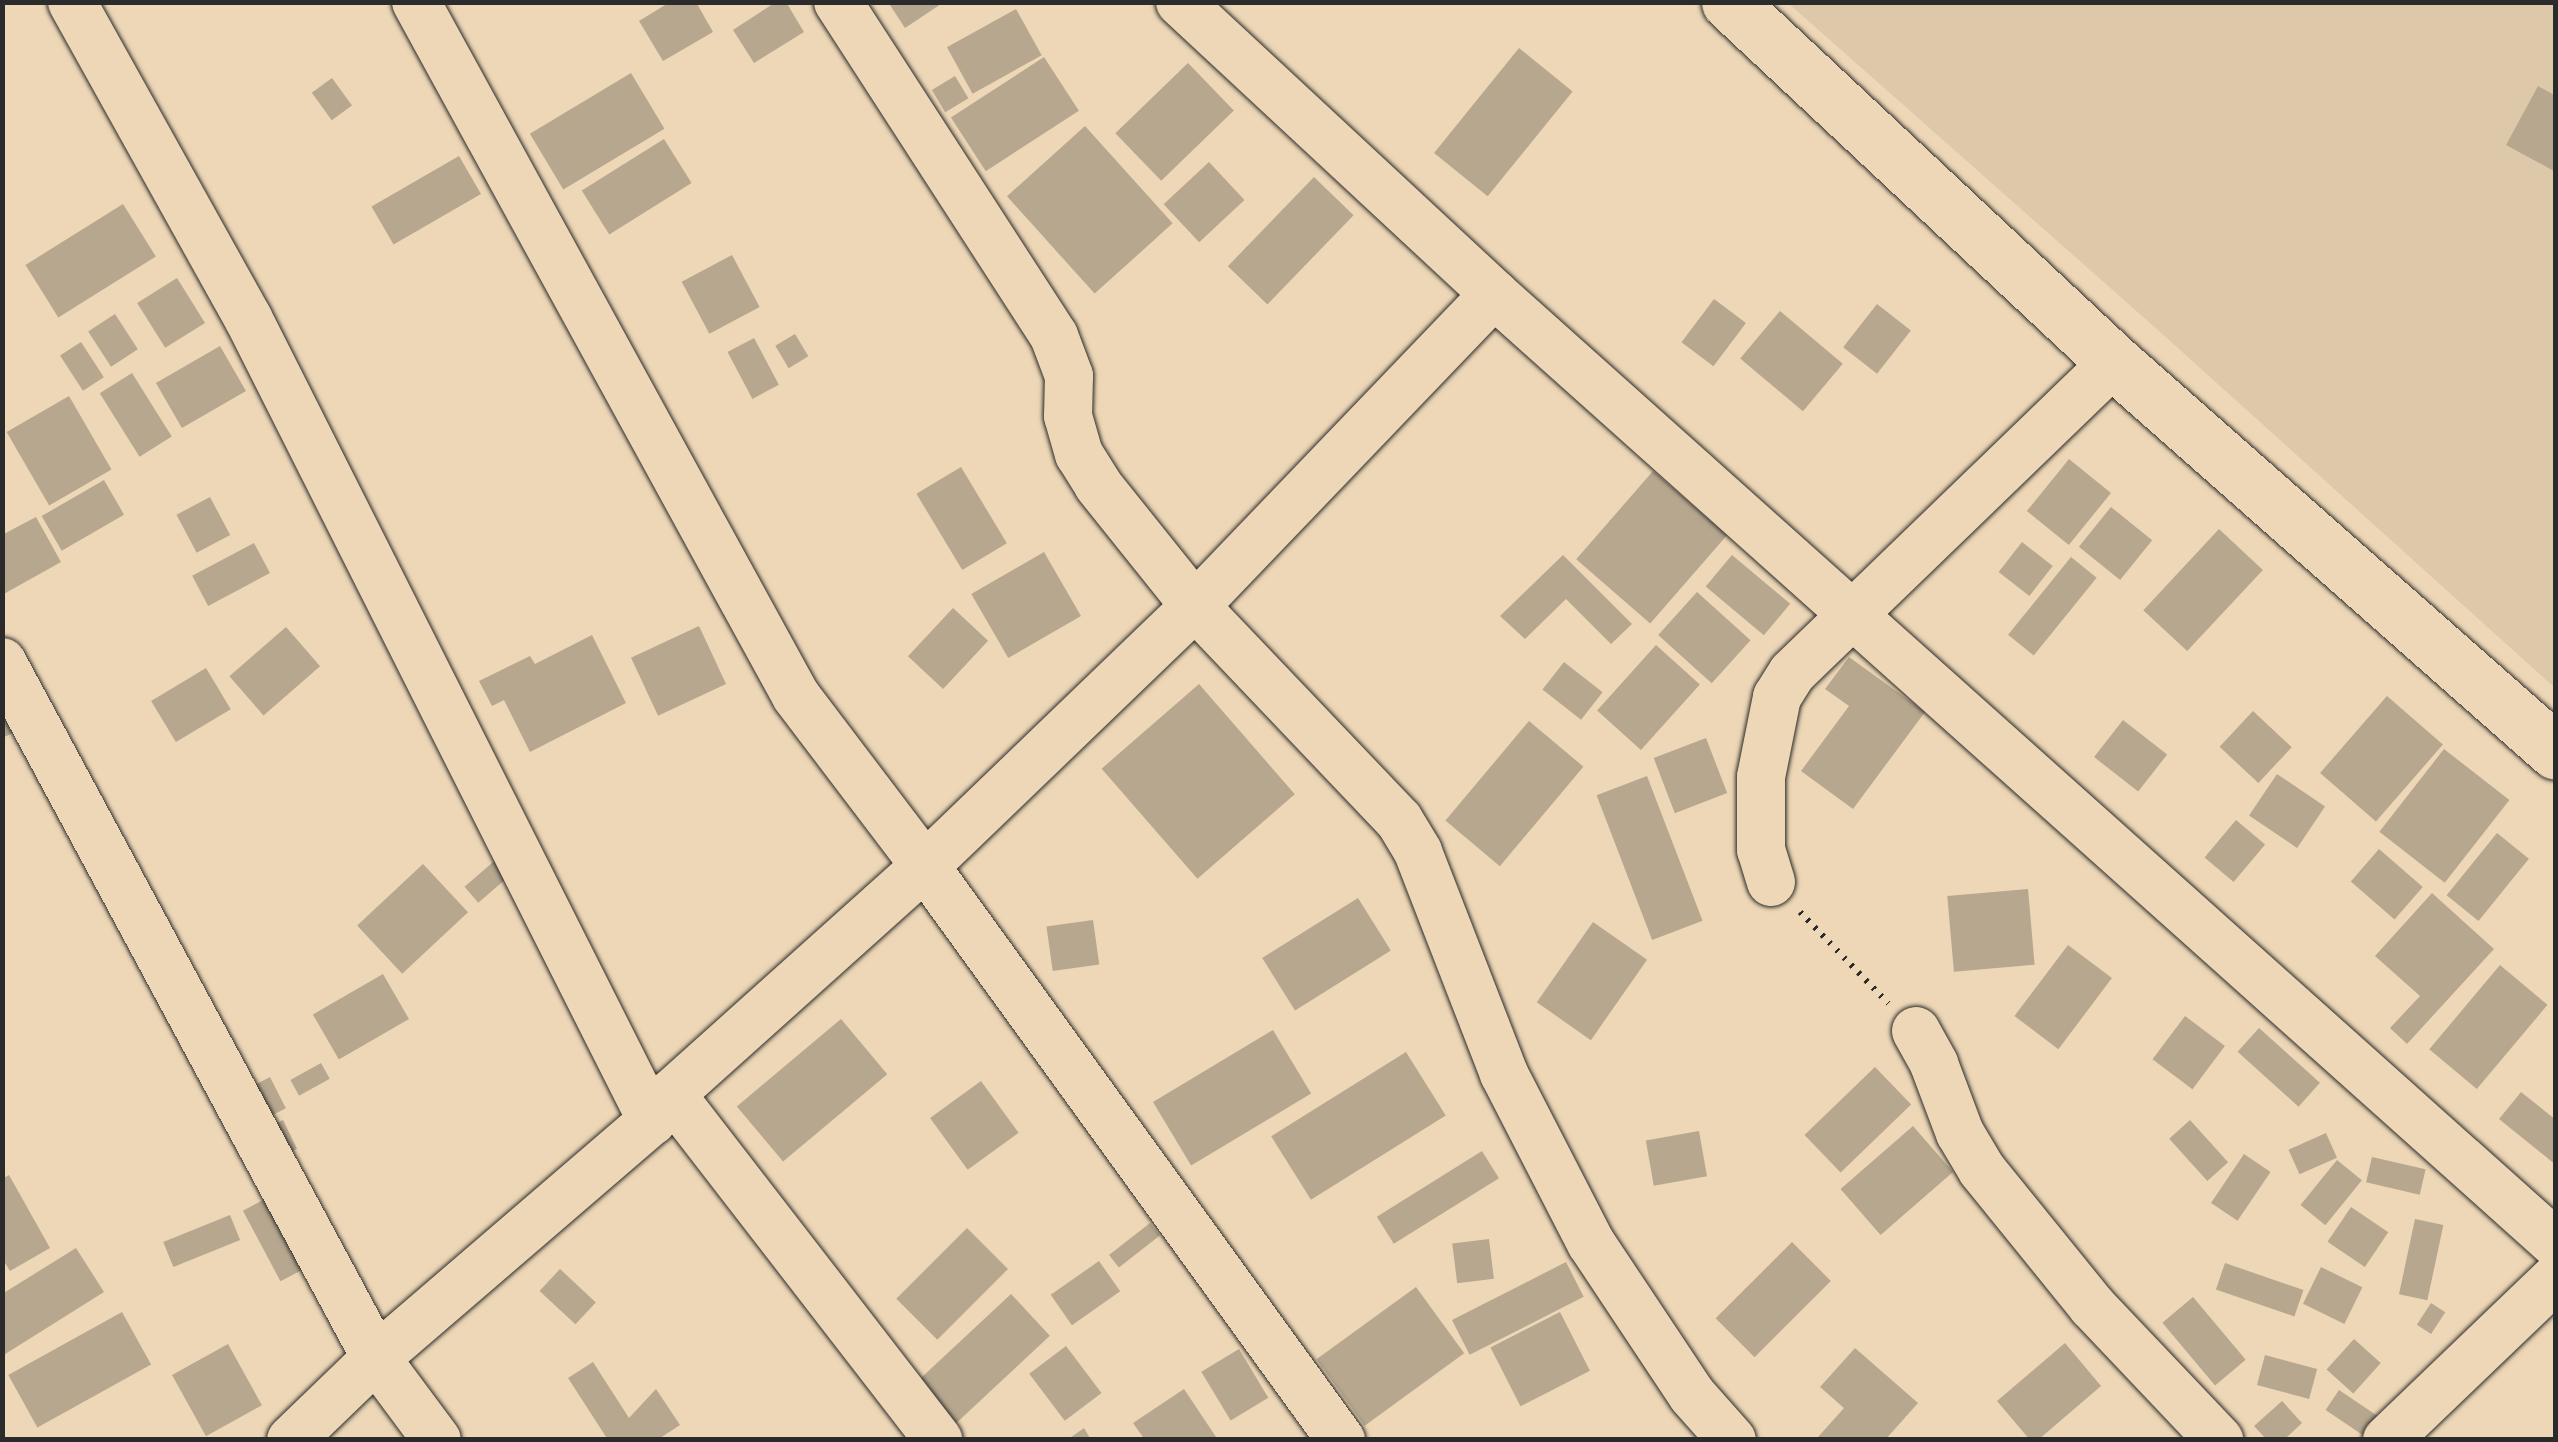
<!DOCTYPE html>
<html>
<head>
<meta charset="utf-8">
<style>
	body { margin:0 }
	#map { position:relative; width:2558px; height:1442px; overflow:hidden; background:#edd7b6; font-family:Kalam,sans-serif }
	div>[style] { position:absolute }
	.built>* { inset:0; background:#ddc9aa }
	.building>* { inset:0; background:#b7a78f; transform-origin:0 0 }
	.path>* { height:6px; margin-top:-3px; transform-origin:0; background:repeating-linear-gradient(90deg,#2b2b2b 0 2.5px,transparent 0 10.5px) }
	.roads { filter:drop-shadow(0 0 2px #2b2b2b) drop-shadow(0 0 2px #2b2b2b) }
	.minor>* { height:48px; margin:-24px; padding:0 24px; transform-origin:24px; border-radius:24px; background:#edd7b6 }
	.tertiary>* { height:55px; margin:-27.5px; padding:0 27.5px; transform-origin:27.5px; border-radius:27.5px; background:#edd7b6 }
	span { translate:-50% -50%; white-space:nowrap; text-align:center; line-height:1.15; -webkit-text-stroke:10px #edd7b6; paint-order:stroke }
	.frame { position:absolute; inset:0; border:5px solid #2b2b2b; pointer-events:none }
</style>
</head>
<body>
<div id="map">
	<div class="built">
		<i style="clip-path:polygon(1788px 3px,2555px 3px,2555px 688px,2159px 331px)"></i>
	</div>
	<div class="building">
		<i style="clip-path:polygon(670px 2px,696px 2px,713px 32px,663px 61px,639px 21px)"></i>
		<i style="clip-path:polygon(776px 2px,786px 2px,804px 32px,754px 63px,733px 30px)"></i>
		<i style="clip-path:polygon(888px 2px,944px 2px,905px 28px)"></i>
		<i style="left:1016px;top:9px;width:53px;height:79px;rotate:61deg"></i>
		<i style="left:1519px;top:48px;width:69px;height:135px;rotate:39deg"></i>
		<i style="left:1044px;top:57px;width:64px;height:111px;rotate:57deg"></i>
		<i style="left:1188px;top:63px;width:66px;height:101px;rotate:46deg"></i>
		<i style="left:631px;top:73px;width:65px;height:118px;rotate:59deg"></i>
		<i style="left:955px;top:76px;width:26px;height:27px;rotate:59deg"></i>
		<i style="left:332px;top:78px;width:34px;height:25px;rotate:54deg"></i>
		<i style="clip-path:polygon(2538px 86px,2556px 96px,2556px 172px,2506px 145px)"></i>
		<i style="left:1085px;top:126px;width:131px;height:105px;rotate:48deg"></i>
		<i style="left:664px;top:139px;width:52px;height:97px;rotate:58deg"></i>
		<i style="left:459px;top:156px;width:44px;height:101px;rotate:60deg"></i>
		<i style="left:1209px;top:162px;width:52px;height:62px;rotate:47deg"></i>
		<i style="left:1314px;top:177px;width:55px;height:124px;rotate:44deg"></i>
		<i style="left:123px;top:204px;width:62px;height:115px;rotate:58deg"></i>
		<i style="left:732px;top:255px;width:59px;height:57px;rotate:62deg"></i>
		<i style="left:177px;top:278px;width:53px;height:47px;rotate:58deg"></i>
		<i style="left:1714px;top:299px;width:40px;height:54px;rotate:37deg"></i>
		<i style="left:1877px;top:304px;width:43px;height:55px;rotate:38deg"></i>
		<i style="left:1780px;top:311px;width:82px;height:62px;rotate:40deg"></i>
		<i style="left:115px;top:314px;width:42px;height:32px;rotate:57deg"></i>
		<i style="left:795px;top:334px;width:26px;height:23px;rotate:59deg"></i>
		<i style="left:754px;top:338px;width:53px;height:30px;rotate:62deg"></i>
		<i style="left:81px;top:342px;width:42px;height:25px;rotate:57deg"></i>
		<i style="left:220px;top:346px;width:52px;height:74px;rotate:60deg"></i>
		<i style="left:132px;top:373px;width:75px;height:38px;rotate:58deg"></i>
		<i style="left:69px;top:396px;width:85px;height:72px;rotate:60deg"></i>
		<i style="left:2069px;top:459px;width:54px;height:67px;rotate:39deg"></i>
		<i style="left:961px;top:467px;width:89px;height:52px;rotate:59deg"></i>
		<i style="left:1653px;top:471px;width:98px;height:117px;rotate:41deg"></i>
		<i style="left:104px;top:480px;width:40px;height:72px;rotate:60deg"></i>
		<i style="left:210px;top:497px;width:43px;height:38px;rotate:62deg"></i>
		<i style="left:2111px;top:507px;width:53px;height:51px;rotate:39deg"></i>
		<i style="clip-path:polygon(36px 517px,61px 562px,2px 595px,2px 535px)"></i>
		<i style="left:2219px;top:529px;width:60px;height:111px;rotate:43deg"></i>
		<i style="left:2022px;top:542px;width:39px;height:38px;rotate:38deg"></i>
		<i style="left:254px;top:543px;width:34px;height:70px;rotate:62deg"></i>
		<i style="left:1044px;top:552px;width:74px;height:84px;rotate:60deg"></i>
		<i style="clip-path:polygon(1563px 555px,1632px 624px,1611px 644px,1566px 599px,1525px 639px,1500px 616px)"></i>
		<i style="left:1732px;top:555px;width:76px;height:41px;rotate:40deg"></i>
		<i style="left:2071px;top:557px;width:33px;height:100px;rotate:39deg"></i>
		<i style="left:1697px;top:592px;width:72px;height:58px;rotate:42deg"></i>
		<i style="left:953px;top:608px;width:48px;height:66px;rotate:43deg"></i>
		<i style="left:699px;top:626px;width:64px;height:75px;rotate:65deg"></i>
		<i style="left:286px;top:627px;width:52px;height:75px;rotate:49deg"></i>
		<i style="clip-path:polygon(592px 635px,626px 703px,530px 752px,504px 700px,492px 706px,479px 681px,530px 656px,535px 664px)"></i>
		<i style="left:1656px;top:645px;width:59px;height:88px;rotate:42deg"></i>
		<i style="clip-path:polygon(1849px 657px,1925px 712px,1853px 809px,1801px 771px,1849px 706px,1825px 689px)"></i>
		<i style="left:1564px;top:662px;width:49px;height:35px;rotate:38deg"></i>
		<i style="left:206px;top:668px;width:48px;height:64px;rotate:59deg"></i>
		<i style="left:1199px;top:684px;width:146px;height:129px;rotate:49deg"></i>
		<i style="left:2387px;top:696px;width:74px;height:102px;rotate:41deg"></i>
		<i style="left:2253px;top:711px;width:53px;height:49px;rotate:43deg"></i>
		<i style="clip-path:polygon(2px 714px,13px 733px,2px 738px)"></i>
		<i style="left:2123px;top:720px;width:56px;height:47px;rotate:38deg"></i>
		<i style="left:1529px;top:721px;width:71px;height:130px;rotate:40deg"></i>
		<i style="left:1706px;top:738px;width:59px;height:56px;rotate:69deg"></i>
		<i style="left:2444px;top:749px;width:83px;height:105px;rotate:38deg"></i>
		<i style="left:2277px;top:774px;width:58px;height:50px;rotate:34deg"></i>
		<i style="left:1647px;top:776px;width:155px;height:54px;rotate:69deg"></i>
		<i style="left:2236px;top:820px;width:38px;height:49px;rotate:40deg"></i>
		<i style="left:2497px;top:833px;width:41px;height:80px;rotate:39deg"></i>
		<i style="left:2379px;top:849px;width:58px;height:43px;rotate:41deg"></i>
		<i style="left:500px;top:856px;width:21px;height:47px;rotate:49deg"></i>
		<i style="left:423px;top:864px;width:66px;height:90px;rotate:47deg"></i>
		<i style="left:2028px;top:889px;width:76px;height:81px;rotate:85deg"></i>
		<i style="clip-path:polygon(2432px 893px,2494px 949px,2407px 1044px,2390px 1028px,2420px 996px,2375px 956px)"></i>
		<i style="left:1358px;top:898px;width:62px;height:113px;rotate:58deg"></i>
		<i style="left:1093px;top:920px;width:45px;height:47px;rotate:82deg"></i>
		<i style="left:1593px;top:922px;width:66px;height:98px;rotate:35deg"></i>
		<i style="left:2068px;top:945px;width:55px;height:89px;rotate:37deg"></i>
		<i style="left:2500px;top:965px;width:62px;height:110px;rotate:40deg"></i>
		<i style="left:383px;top:974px;width:52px;height:81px;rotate:60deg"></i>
		<i style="left:2185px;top:1016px;width:50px;height:54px;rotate:37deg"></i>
		<i style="left:841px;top:1019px;width:72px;height:136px;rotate:50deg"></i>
		<i style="left:2259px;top:1028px;width:82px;height:32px;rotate:42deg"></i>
		<i style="left:1273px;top:1030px;width:74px;height:140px;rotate:59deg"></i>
		<i style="left:1406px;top:1052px;width:75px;height:159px;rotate:58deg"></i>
		<i style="left:321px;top:1063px;width:18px;height:35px;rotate:61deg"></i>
		<i style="left:1875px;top:1067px;width:52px;height:98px;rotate:46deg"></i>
		<i style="left:270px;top:1077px;width:35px;height:26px;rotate:63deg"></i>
		<i style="left:981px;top:1081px;width:64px;height:63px;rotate:54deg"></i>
		<i style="clip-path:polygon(2521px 1092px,2556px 1120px,2556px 1165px,2499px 1119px)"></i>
		<i style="left:283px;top:1120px;width:32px;height:18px;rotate:64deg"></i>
		<i style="left:2190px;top:1120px;width:57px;height:28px;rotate:48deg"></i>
		<i style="left:1913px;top:1126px;width:61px;height:96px;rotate:49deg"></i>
		<i style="left:1699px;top:1131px;width:46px;height:54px;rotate:80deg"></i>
		<i style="left:2326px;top:1133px;width:27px;height:41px;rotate:66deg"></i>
		<i style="left:1482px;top:1151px;width:32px;height:124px;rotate:58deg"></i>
		<i style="left:2244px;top:1154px;width:32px;height:59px;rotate:34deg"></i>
		<i style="left:2372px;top:1157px;width:55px;height:26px;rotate:13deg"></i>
		<i style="left:2337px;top:1160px;width:32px;height:58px;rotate:39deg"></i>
		<i style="clip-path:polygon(9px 1175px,50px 1248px,10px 1271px,2px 1258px,2px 1179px)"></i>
		<i style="left:265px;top:1199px;width:80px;height:25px;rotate:62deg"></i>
		<i style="left:2351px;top:1207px;width:45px;height:42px;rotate:34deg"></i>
		<i style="left:230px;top:1215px;width:27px;height:72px;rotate:68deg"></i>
		<i style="left:2415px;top:1219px;width:29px;height:77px;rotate:12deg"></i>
		<i style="left:1150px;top:1223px;width:16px;height:52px;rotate:52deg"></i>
		<i style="left:967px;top:1228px;width:58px;height:100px;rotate:45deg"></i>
		<i style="left:1489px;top:1239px;width:40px;height:37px;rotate:83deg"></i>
		<i style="left:1792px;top:1242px;width:55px;height:108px;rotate:45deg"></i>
		<i style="clip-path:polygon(76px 1248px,104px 1292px,2px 1356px,2px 1294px)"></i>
		<i style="left:1099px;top:1261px;width:37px;height:59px;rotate:55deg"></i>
		<i style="left:1566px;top:1262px;width:39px;height:128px;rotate:63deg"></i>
		<i style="left:2225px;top:1263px;width:83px;height:28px;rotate:19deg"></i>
		<i style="left:2321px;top:1267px;width:46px;height:41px;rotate:26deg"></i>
		<i style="left:560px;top:1269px;width:49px;height:30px;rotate:43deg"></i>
		<i style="left:1416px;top:1287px;width:82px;height:123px;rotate:54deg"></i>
		<i style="left:1011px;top:1294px;width:57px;height:129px;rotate:47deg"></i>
		<i style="left:2193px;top:1297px;width:82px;height:40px;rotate:50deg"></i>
		<i style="left:2431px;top:1303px;width:17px;height:26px;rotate:33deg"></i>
		<i style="left:122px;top:1312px;width:60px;height:130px;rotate:61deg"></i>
		<i style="left:1560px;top:1312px;width:66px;height:78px;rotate:63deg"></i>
		<i style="left:2354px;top:1339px;width:36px;height:41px;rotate:42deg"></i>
		<i style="clip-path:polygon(2065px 1343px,2101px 1386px,2038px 1440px,2030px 1440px,1997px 1401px)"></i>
		<i style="left:228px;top:1344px;width:70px;height:64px;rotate:61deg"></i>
		<i style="left:1066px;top:1346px;width:59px;height:46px;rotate:53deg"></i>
		<i style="clip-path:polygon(1855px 1348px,1918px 1403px,1885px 1440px,1821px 1440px,1818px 1437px,1844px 1408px,1820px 1387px)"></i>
		<i style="left:1239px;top:1349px;width:57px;height:44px;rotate:59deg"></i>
		<i style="left:2265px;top:1355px;width:54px;height:31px;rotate:15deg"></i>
		<i style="clip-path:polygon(593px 1362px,629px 1418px,656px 1389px,680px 1425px,657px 1440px,608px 1440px,568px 1378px)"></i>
		<i style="clip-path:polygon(1184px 1389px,1218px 1440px,1145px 1440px,1133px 1423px)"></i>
		<i style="left:2339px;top:1390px;width:47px;height:24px;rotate:34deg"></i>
		<i style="clip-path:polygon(2282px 1401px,2302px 1423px,2284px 1440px,2267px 1440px,2254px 1426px)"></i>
		<i style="clip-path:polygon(1084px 1428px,1091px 1440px,1067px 1440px)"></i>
	</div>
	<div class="path">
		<i style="left:1800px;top:912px;width:127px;rotate:46deg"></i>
	</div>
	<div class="roads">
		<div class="minor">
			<i style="left:72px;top:2px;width:362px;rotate:60.9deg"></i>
			<i style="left:248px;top:318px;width:899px;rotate:63.29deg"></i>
			<i style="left:416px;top:2px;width:791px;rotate:61.3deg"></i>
			<i style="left:796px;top:696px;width:213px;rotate:52.8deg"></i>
			<i style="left:925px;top:866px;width:709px;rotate:54.07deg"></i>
			<i style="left:838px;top:2px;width:398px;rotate:57.1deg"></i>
			<i style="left:1054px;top:336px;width:43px;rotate:69.4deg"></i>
			<i style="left:1069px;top:376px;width:40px;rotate:91.4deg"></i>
			<i style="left:1068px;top:416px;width:40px;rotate:74deg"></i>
			<i style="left:1079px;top:454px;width:36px;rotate:58deg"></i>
			<i style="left:1098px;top:485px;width:155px;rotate:51.3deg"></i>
			<i style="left:1195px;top:606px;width:296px;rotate:46.4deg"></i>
			<i style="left:1399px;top:820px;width:37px;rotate:59deg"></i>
			<i style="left:1418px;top:852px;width:238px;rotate:68.8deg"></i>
			<i style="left:1504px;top:1074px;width:190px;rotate:62.8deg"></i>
			<i style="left:1591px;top:1243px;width:182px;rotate:56.4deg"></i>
			<i style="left:1692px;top:1395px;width:60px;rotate:48.4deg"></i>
			<i style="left:1180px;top:2px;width:429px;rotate:42.9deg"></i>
			<i style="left:1494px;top:294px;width:1425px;rotate:41.81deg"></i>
			<i style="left:2px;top:662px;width:790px;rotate:61.75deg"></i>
			<i style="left:376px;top:1358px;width:102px;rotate:53.4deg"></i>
			<i style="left:1771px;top:882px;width:34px;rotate:-107deg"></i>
			<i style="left:1761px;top:850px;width:73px;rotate:-90deg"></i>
			<i style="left:1761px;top:777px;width:82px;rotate:-78.7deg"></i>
			<i style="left:1777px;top:697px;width:28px;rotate:-58deg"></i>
			<i style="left:1792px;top:673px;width:448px;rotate:-44deg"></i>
			<i style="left:1916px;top:1031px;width:38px;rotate:61deg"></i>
			<i style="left:1934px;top:1064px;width:74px;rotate:69.4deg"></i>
			<i style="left:1960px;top:1133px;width:43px;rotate:59.3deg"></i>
			<i style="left:1982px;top:1170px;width:175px;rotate:51deg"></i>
			<i style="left:2092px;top:1306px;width:185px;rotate:46.5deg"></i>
			<i style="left:671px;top:1094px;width:437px;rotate:52.3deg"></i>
			<i style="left:291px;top:1440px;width:118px;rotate:-44deg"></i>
			<i style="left:376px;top:1358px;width:364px;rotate:-40.7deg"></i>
			<i style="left:652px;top:1121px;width:33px;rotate:-55deg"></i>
			<i style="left:671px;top:1094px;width:341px;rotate:-41.9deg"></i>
			<i style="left:925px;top:866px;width:375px;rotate:-43.9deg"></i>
			<i style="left:1195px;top:606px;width:432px;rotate:-46.2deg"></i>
			<i style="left:2387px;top:1440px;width:234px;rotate:-43.8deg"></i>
		</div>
		<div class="tertiary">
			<i style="left:1729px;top:2px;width:527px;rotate:43.08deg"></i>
			<i style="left:2114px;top:362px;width:589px;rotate:41.42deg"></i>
		</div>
	</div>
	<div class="frame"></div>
</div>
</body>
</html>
